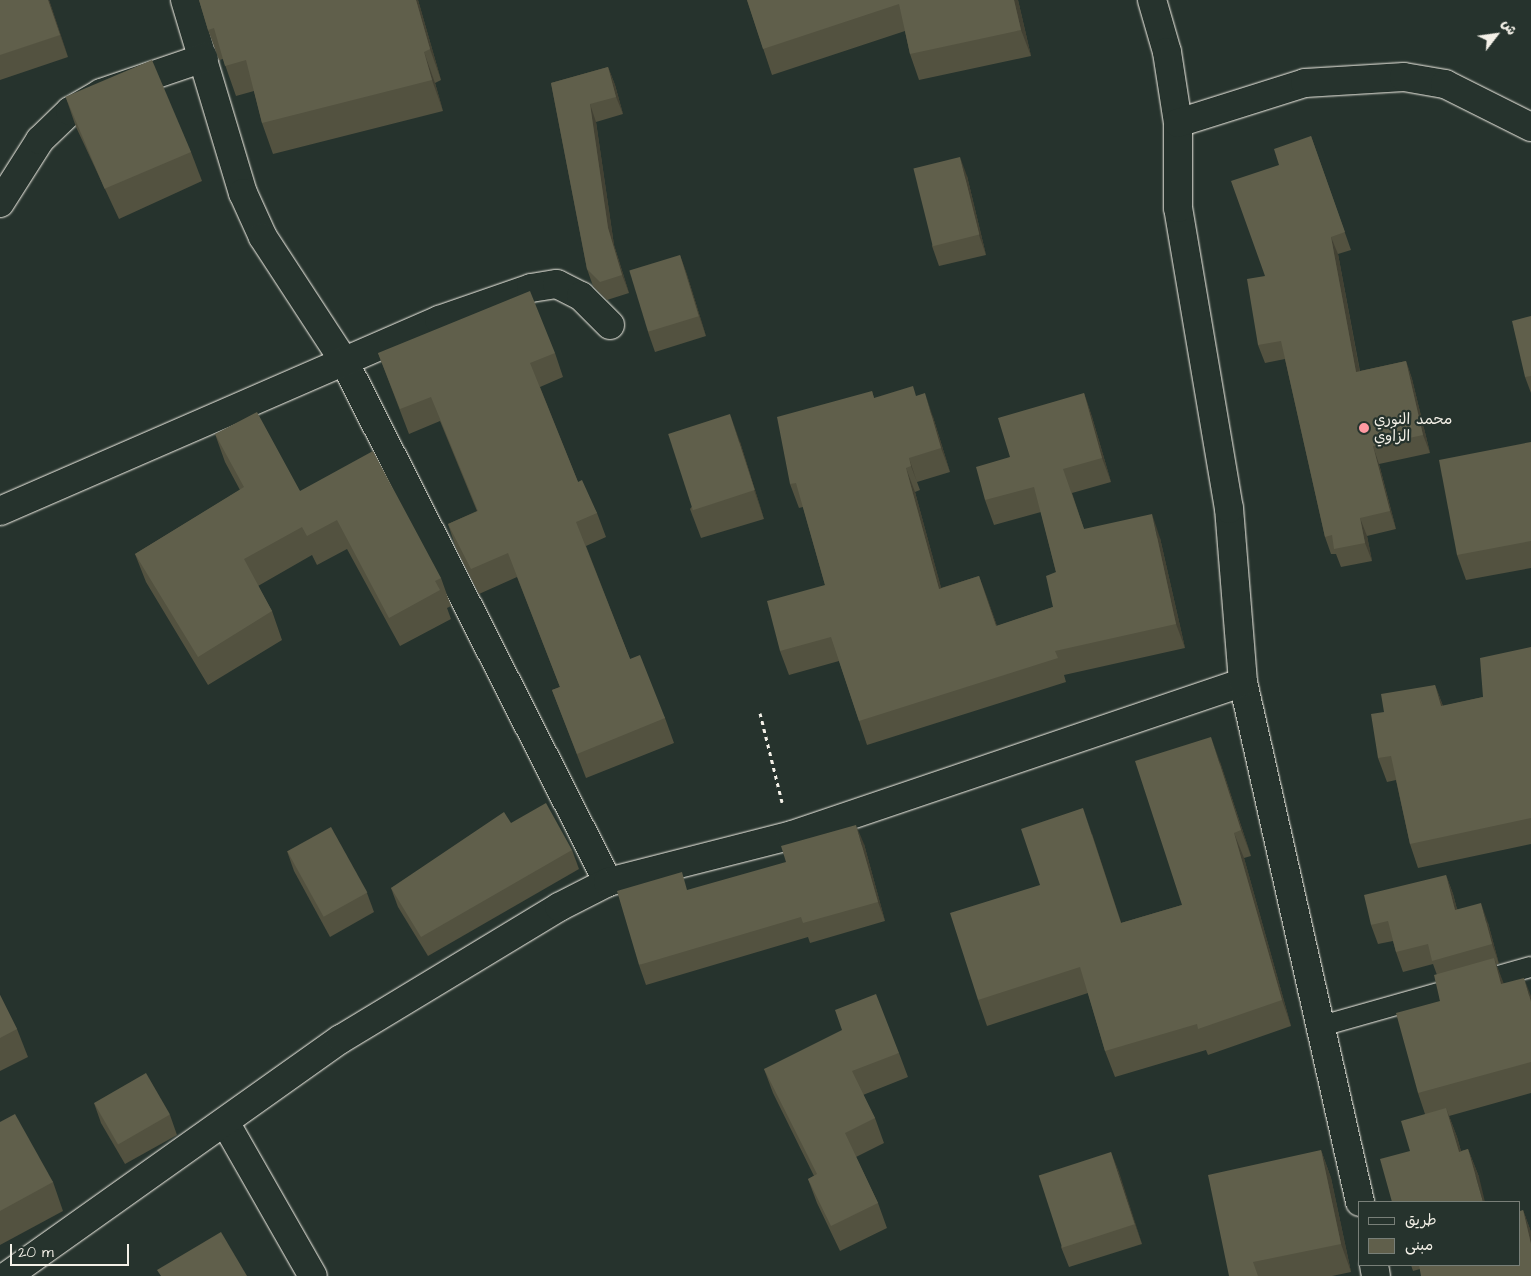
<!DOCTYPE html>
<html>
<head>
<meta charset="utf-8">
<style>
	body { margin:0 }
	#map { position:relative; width:1531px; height:1276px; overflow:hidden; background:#26332d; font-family:"Architects Daughter","Playpen Sans Arabic",sans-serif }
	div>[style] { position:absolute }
	.path>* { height:3px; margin-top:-1.5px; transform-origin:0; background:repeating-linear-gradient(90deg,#f4f1e8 0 4px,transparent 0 8px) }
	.roads { filter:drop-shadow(0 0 1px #f4f1e8) drop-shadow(0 0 1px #f4f1e8) }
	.lane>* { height:20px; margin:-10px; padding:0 10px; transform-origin:10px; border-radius:10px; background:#26332d }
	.street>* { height:28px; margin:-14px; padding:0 14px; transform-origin:14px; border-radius:14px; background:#26332d }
	.secondary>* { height:28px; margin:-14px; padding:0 14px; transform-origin:14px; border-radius:14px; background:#26332d }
	.wall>* { inset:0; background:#535240 }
	.shaded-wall>* { inset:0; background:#434234 }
	.building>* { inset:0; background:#605f4b; transform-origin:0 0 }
	.dots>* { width:14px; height:14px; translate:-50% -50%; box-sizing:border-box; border:2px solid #26332d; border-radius:50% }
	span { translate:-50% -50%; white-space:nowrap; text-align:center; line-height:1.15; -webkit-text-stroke:4.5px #26332d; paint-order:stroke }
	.poi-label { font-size:15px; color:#f4f1e8 }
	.left { translate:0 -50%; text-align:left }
	.legend { position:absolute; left:1358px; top:1201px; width:162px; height:65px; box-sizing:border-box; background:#26332d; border:1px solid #787f78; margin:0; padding:6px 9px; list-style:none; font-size:15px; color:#f4f1e8 }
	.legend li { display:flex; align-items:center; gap:10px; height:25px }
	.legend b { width:25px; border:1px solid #787f78 }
	.north { position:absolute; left:1471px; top:10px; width:50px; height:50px; -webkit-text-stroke:4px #26332d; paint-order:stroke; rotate:60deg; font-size:14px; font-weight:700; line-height:20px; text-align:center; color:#f4f1e8 }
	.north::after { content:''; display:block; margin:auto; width:18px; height:22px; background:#f4f1e8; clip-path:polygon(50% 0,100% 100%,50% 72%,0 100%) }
	.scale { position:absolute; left:10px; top:1244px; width:119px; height:22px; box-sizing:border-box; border:2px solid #f4f1e8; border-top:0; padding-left:6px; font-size:15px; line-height:18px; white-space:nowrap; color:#f4f1e8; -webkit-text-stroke:4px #26332d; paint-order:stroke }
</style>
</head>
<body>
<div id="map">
	<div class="path">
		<i style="left:760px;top:713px;width:92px;rotate:76.1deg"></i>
	</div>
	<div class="roads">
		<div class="lane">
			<i style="left:1322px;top:1026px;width:217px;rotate:-15.8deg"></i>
		</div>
		<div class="street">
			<i style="left:185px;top:0;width:202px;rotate:73.3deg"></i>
			<i style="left:243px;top:193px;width:48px;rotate:65.6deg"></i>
			<i style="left:263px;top:237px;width:150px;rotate:56.9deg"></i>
			<i style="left:345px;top:363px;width:582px;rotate:63.13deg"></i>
			<i style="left:1152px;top:0;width:54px;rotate:73.9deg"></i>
			<i style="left:1167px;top:52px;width:72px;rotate:81.2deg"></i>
			<i style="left:0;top:203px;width:75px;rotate:-57.6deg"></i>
			<i style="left:40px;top:140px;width:42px;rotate:-44deg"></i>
			<i style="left:70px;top:111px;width:36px;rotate:-30deg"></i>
			<i style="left:101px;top:93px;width:109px;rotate:-18.8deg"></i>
			<i style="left:0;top:511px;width:479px;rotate:-23.5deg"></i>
			<i style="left:439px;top:320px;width:97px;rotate:-19.2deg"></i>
			<i style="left:531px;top:288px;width:26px;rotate:-9deg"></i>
			<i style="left:557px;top:284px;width:27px;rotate:27deg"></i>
			<i style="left:581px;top:296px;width:41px;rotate:45deg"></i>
			<i style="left:1243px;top:682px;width:533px;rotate:77.32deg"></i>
			<i style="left:225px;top:1122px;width:177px;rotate:60.3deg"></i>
			<i style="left:1374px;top:1265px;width:11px;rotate:80deg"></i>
		</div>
		<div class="secondary">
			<i style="left:7px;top:1276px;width:410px;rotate:-35.4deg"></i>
			<i style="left:341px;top:1039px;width:255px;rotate:-31.2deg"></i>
			<i style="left:559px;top:907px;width:55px;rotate:-27deg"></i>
			<i style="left:608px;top:882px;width:190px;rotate:-14.3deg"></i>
			<i style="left:792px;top:835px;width:476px;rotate:-18.7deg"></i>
			<i style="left:1243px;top:682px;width:174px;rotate:-94.6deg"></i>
			<i style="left:1229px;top:509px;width:305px;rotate:-99.6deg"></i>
			<i style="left:1178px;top:208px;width:85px;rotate:-90deg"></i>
			<i style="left:1178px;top:123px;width:133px;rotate:-17.5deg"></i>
			<i style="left:1305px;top:83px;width:99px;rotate:-3.5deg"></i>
			<i style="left:1404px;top:77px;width:42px;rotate:9.7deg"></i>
			<i style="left:1445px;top:84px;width:96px;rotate:26.6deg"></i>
		</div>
	</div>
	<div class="wall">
		<i style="clip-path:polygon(0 0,49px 0,68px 57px,0 80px)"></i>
		<i style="clip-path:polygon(199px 0,418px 0,441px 80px,435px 83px,443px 111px,273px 154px,262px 123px,254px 91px,236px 96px,223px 59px,219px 60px,208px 30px)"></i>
		<i style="clip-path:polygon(747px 0,1018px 0,1031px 56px,919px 80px,910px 54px,905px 31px,772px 75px)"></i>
		<i style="clip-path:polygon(608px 67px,615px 85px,623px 114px,596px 122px,614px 245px,629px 293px,607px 300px,593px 286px,587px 269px,551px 83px)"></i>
		<i style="clip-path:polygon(66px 98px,191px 152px,202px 181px,119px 219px,76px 127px)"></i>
		<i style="clip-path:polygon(1311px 136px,1351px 250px,1338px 254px,1360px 371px,1406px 361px,1412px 379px,1430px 453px,1379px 464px,1396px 529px,1367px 536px,1372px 561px,1341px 567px,1336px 554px,1331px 554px,1325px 537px,1285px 359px,1265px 363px,1258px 345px,1265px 276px,1279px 165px)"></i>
		<i style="clip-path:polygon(967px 176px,986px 255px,939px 266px,932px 246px)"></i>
		<i style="clip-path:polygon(680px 255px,687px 275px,706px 336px,655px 352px,648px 332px)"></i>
		<i style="clip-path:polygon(1531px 316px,1531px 393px,1525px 377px)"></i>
		<i style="clip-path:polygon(378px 353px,555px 353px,563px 377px,540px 387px,578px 482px,597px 513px,606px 537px,586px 546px,630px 659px,665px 718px,674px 743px,586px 778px,552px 690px,560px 687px,517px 577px,479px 594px,456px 548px,448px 524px,477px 511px,440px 421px,409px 434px)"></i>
		<i style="clip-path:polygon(872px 391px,874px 398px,916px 396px,933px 417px,950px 472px,917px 482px,920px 490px,915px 492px,941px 588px,979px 576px,997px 626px,1053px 607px,1056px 572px,1041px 512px,994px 525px,985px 500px,1010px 457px,1084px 393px,1092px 417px,1111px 482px,1072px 493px,1084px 529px,1160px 538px,1185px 648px,1064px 675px,1066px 682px,867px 745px,839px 661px,789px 675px,780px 651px,825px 585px,803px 507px,799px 508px,790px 484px)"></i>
		<i style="clip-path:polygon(215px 434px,300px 491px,441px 578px,451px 606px,447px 608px,451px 619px,400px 646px,347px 549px,317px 565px,312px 555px,258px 586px,272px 611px,282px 640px,208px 685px,146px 582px,135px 554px,240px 490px,225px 462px)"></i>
		<i style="clip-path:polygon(740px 442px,764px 519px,701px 538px,690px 509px)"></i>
		<i style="clip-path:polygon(1531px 442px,1531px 568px,1466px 580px,1457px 555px)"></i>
		<i style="clip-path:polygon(1531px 647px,1531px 844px,1418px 868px,1410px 844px,1396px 780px,1387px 782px,1378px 758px,1384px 712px,1435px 685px,1443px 706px,1483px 697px)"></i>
		<i style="clip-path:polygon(1220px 762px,1251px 856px,1244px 858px,1291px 1026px,1208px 1055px,1206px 1050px,1115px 1077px,1105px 1051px,1088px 993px,987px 1026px,978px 1000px,1040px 885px,1092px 834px,1121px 923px,1182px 905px)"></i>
		<i style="clip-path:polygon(511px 823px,572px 850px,579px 869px,428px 956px,398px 907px,391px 888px)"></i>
		<i style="clip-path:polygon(864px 844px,885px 921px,810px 943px,808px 937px,646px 985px,639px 965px)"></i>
		<i style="clip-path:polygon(287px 851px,367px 893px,374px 912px,330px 937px,294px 871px)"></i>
		<i style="clip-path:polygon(1446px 875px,1453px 894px,1457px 909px,1488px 923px,1499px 964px,1496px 964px,1503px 983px,1531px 996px,1531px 1093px,1449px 1116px,1457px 1137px,1461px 1151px,1468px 1149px,1479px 1177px,1410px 1151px,1425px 1114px,1418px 1093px,1440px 1001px,1437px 975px,1433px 964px,1403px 972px,1396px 952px,1393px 941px,1378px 944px,1371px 925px)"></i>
		<i style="clip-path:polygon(0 995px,17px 1029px,28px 1057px,0 1071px)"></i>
		<i style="clip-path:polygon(899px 1053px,908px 1077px,863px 1095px,875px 1118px,884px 1143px,856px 1157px,878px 1203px,887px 1228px,840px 1251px,817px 1203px,808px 1179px,814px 1176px,773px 1093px,764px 1069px)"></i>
		<i style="clip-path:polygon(94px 1103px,170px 1115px,177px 1135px,125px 1164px,101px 1123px)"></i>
		<i style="clip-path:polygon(0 1122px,53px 1182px,63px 1211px,0 1245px)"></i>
		<i style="clip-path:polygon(1321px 1150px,1331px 1178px,1351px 1272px,1332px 1276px,1229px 1276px)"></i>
		<i style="clip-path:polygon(1111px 1152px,1142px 1244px,1069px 1267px,1061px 1247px)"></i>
		<i style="clip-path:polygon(1523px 1210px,1531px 1232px,1531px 1276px,1420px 1269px,1413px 1271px,1411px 1265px,1520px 1265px)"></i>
	</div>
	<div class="shaded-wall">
		<i style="clip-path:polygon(48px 0,49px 0,68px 57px,60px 35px)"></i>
		<i style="clip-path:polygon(416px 0,418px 0,441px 80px,430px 49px)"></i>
		<i style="clip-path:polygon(1014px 0,1018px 0,1031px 56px,1021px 30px)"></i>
		<i style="clip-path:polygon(424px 52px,435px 83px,443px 111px,432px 80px)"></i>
		<i style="clip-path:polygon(608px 67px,615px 85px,623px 114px,616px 97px)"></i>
		<i style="clip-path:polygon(590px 104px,596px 122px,614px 245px,629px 293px,622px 275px,608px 228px)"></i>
		<i style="clip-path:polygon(960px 157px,967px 176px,986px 255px,979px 235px)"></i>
		<i style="clip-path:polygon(1331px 237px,1338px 254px,1363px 389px,1356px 372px)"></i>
		<i style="clip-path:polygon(680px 255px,687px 275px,706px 336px,699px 316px)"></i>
		<i style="clip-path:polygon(1406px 361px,1412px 379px,1430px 453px,1423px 435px)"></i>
		<i style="clip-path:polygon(925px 393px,933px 417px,950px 472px,941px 448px)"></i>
		<i style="clip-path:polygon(1084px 393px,1092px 417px,1111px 482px,1102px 458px)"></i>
		<i style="clip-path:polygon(730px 414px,740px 442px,764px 519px,754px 490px)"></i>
		<i style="clip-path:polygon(1373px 446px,1379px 464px,1396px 529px,1390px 511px)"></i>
		<i style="clip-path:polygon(909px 458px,917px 482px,920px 490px,911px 466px)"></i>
		<i style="clip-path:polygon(906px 468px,915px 492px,948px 613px,939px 589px)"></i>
		<i style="clip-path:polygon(1152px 514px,1160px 538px,1185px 648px,1176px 624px)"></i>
		<i style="clip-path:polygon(1360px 518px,1367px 536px,1372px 561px,1365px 543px)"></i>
		<i style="clip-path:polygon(979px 576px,988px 600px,1005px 650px,996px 626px)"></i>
		<i style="clip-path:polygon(1435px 685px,1444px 709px,1441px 706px)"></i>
		<i style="clip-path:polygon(1211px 737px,1220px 762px,1251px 856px,1241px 830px)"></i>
		<i style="clip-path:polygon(1083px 808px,1092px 834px,1130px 949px,1121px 923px)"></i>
		<i style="clip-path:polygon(856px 825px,864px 844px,885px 921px,878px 902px)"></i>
		<i style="clip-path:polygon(1234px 833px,1244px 858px,1291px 1026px,1282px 1000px)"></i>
		<i style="clip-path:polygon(1446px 875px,1453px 894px,1462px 929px,1455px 910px)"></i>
		<i style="clip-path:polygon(1481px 903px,1488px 923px,1499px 964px,1492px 944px)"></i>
		<i style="clip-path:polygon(1494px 958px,1505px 987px,1501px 984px)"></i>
		<i style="clip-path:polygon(1524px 978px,1531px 996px,1531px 1002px)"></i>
		<i style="clip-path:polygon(1446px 1108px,1457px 1137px,1469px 1180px,1459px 1152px)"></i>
		<i style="clip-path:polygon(1468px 1149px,1479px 1177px,1485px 1202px,1483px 1202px)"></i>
		<i style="clip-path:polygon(1321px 1150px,1331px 1178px,1351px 1272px,1341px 1244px)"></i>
		<i style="clip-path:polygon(1111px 1152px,1119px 1172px,1142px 1244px,1135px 1224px)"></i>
		<i style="clip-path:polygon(1523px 1210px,1531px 1232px,1531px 1244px)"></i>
	</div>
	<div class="building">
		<i style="clip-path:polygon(0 0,48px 0,60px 35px,0 55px)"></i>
		<i style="clip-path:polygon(199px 0,416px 0,430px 49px,424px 52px,432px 80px,262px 123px,246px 60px,225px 66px,214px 28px,208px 30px)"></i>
		<i style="clip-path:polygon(747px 0,1014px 0,1021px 30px,910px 54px,899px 4px,763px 49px)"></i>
		<i style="left:152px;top:60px;width:100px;height:94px;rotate:67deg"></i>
		<i style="clip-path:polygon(608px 67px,616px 97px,590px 104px,608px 228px,622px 275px,600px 282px,587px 269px,551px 83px)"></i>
		<i style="clip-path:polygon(1311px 136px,1345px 232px,1331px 237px,1356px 372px,1406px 361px,1423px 435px,1373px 446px,1390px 511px,1360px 518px,1365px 543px,1334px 549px,1332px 535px,1325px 537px,1281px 341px,1258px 345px,1247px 279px,1265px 276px,1231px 181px,1279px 165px,1274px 149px)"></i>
		<i style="left:960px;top:157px;width:80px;height:48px;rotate:76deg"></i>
		<i style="left:680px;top:255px;width:64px;height:53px;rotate:73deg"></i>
		<i style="clip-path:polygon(530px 291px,555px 353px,530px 363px,578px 482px,582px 480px,597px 513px,576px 522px,630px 659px,640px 655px,665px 718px,577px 754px,552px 690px,560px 687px,508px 553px,471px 569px,448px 524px,478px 511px,431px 397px,400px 409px,378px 353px)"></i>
		<i style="clip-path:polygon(1531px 316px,1531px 376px,1525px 377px,1512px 321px)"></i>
		<i style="clip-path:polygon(913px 386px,916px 396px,925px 393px,941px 448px,909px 458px,911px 466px,906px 468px,939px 589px,979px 576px,996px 626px,1053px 607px,1046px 576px,1056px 572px,1034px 487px,985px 500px,976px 467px,1010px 457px,998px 418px,1084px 393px,1102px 458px,1063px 469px,1084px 529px,1152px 514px,1176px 624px,1055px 651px,1058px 658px,859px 721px,831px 637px,780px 651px,767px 601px,825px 585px,796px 483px,790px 484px,777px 417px,872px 391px,874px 398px)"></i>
		<i style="clip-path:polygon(257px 412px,300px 491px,373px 451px,441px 578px,435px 581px,440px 590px,389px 618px,337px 520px,307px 536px,302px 527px,244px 559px,272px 611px,198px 657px,135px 554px,244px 487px,215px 434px)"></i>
		<i style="left:730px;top:414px;width:80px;height:65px;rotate:72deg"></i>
		<i style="clip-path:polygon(1531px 442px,1531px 541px,1457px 555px,1439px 460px)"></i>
		<i style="clip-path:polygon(1531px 647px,1531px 818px,1410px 844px,1391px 756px,1378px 758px,1371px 714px,1384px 712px,1381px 694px,1435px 685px,1441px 706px,1483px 697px,1480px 658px)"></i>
		<i style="clip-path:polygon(1211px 737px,1241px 830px,1234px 833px,1282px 1000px,1198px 1029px,1197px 1024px,1105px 1051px,1080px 967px,978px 1000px,950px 913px,1040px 885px,1021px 829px,1083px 808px,1121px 923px,1182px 905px,1135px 761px)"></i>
		<i style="clip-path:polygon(546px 803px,572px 850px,421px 937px,391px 888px,504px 812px,511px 823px)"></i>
		<i style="clip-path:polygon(856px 825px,878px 902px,803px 923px,801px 917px,639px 965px,617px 891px,682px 872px,687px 890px,786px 862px,781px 846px)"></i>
		<i style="left:331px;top:827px;width:75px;height:50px;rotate:61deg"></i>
		<i style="clip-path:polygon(1446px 875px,1455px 910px,1481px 903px,1492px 944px,1432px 961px,1428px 944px,1396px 952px,1388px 921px,1371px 925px,1364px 895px)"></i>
		<i style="clip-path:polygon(1494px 958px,1501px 984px,1524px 978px,1531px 1002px,1531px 1062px,1418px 1093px,1396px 1013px,1440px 1001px,1434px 975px)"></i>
		<i style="clip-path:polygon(876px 994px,899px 1053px,852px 1071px,875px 1118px,845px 1133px,878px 1203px,831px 1226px,808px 1179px,817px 1174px,764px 1069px,842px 1030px,835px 1010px)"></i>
		<i style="clip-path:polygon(0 995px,17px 1029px,0 1038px)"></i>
		<i style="left:146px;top:1073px;width:48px;height:60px;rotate:60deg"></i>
		<i style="clip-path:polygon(1446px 1108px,1459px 1152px,1468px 1149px,1483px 1202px,1392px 1202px,1380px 1159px,1410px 1151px,1401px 1121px)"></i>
		<i style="clip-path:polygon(15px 1114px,53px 1182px,0 1211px,0 1122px)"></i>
		<i style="clip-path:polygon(1321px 1150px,1341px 1244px,1253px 1262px,1258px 1276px,1229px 1276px,1208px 1175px)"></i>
		<i style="left:1111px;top:1152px;width:76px;height:76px;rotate:72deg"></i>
		<i style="clip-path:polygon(1523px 1210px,1531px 1244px,1531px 1276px,1421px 1276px,1419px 1265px,1520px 1265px,1520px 1211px)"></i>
		<i style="clip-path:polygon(221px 1232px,247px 1276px,161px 1276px,157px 1270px)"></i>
	</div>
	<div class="dots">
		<i style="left:1364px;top:428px;background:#ff9aa2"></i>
	</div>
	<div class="poi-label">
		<span class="left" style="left:1374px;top:428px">محمد النوري<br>الزاوي</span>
	</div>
	<ul class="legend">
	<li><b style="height:6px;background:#26332d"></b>طريق</li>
	<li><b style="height:14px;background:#605f4b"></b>مبنى</li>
	</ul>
	<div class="north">ش</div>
	<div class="scale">20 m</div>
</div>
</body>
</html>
